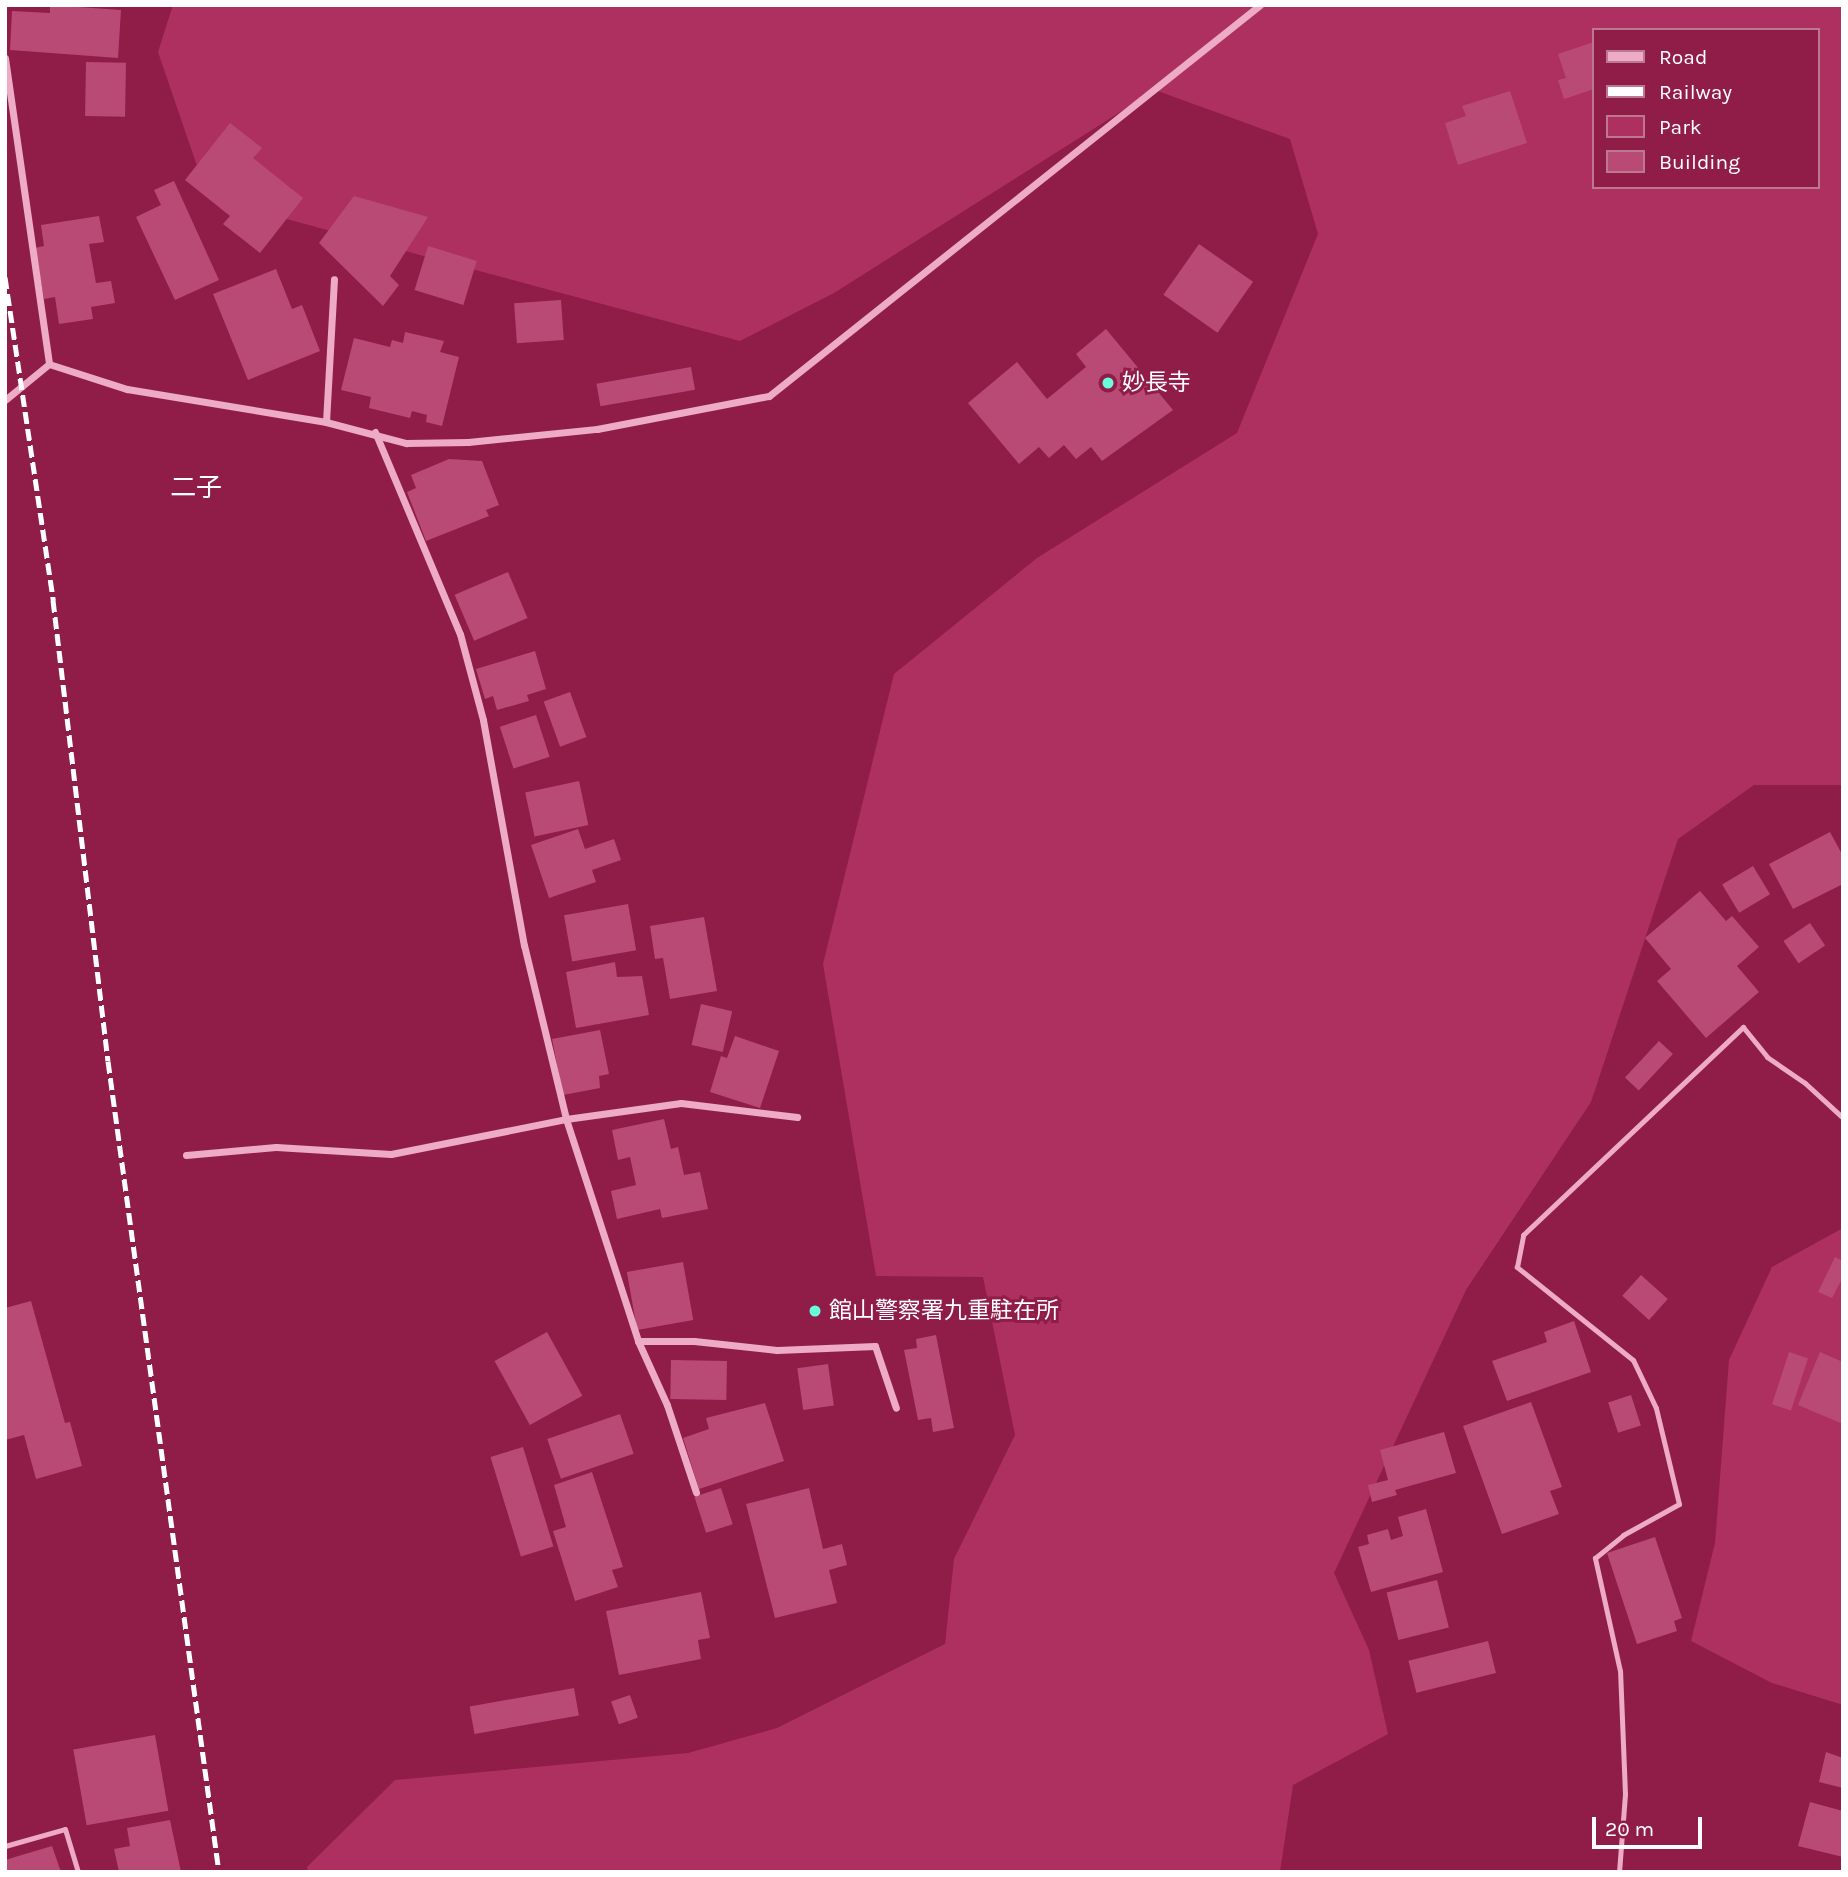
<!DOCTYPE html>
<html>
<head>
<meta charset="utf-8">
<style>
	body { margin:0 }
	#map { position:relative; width:1848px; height:1877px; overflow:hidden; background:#8f1d48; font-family:Karla,"Noto Sans JP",sans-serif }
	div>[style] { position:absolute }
	.green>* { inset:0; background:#ad3061 }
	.building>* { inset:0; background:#b84a75; transform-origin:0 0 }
	.lane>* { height:5px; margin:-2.5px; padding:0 2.5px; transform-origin:2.5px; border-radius:2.5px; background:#edabc5 }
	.street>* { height:7px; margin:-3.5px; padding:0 3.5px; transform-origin:3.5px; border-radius:3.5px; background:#edabc5 }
	.rail>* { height:5px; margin-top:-2.5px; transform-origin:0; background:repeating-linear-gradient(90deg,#fff 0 12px,transparent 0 17px) }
	.dots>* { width:19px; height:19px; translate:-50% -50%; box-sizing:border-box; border:4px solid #8f1d48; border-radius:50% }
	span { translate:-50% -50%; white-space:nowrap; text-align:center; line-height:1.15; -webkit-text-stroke:6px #8f1d48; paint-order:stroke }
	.poi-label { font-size:23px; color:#fff }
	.left { translate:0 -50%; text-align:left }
	.quarter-label { font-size:26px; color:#fff }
	.frame { position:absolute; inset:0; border:7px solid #fff; pointer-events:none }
	.legend { position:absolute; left:1592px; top:28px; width:228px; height:161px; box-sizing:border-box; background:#8f1d48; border:2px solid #bc7791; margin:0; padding:9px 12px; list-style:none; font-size:21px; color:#fff }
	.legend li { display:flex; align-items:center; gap:14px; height:35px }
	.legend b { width:35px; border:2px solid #bc7791 }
	.scale { position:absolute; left:1592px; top:1817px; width:110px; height:32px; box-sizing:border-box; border:4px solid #fff; border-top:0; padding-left:9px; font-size:21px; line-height:24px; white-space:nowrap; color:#fff; -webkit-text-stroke:5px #8f1d48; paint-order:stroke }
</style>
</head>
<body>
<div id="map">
	<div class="green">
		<i style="clip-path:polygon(evenodd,173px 5px,1843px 5px,1843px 785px,1754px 785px,1678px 839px,1591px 1102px,1466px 1290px,1334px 1573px,1369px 1650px,1388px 1734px,1293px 1785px,1280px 1872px,308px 1872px,307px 1867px,395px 1780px,688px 1753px,777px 1728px,945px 1644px,954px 1559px,1015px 1435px,983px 1277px,876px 1276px,823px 964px,894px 674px,1037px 558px,1237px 433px,1318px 234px,1290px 139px,1155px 90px,834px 293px,740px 341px,208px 198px,158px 52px,173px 5px,1594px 30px,1818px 30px,1818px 187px,1594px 187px,1594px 30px)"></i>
		<i style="clip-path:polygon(1843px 1228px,1843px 1705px,1772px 1683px,1691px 1641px,1715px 1543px,1729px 1360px,1772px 1267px)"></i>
	</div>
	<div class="building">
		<i style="clip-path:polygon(50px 5px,121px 10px,118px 58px,10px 50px,12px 11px,50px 13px)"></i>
		<i style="clip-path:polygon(1594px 42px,1594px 89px,1564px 99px,1558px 80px,1566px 78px,1558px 54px)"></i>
		<i style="left:86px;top:62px;width:40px;height:54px;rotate:1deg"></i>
		<i style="clip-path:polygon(1510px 91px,1527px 143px,1458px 165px,1445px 123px,1466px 116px,1462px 106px)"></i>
		<i style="clip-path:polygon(230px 123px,262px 148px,253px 158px,303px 198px,260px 253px,223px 224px,230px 216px,185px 180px)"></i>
		<i style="clip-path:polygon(174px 181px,219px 280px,175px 300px,136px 217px,161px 205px,154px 190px)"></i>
		<i style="clip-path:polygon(354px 196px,428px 217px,390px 276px,399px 285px,383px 306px,319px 243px)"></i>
		<i style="clip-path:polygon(99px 216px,104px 242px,89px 244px,96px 283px,111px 281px,115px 303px,91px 307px,93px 319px,59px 324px,55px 297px,44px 299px,35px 248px,44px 246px,41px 225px)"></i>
		<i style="left:1199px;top:244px;width:66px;height:62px;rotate:35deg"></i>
		<i style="left:428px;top:246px;width:51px;height:46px;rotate:17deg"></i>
		<i style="clip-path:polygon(276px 269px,292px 309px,302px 305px,320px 351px,248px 380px,213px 294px)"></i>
		<i style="left:561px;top:300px;width:40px;height:47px;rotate:86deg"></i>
		<i style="clip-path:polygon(1106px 329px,1173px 410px,1102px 461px,1091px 447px,1076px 459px,1064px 445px,1049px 458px,1039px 447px,1019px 464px,968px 403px,1017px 362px,1047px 399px,1086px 367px,1076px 354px)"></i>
		<i style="clip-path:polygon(405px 332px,444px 341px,440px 352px,459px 357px,442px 426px,426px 422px,427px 415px,412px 411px,410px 418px,369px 408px,371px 397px,341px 390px,354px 338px,390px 347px,392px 340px,403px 343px)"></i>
		<i style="left:691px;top:367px;width:23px;height:96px;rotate:80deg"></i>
		<i style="clip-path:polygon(449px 459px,482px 461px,499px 505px,486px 510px,489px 516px,426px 541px,407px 492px,416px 488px,411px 475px)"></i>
		<i style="left:508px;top:572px;width:50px;height:58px;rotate:67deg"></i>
		<i style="clip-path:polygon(535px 651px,546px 689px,527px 695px,529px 701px,497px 710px,493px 696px,485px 699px,476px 669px)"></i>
		<i style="left:570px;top:692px;width:48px;height:28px;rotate:70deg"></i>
		<i style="left:536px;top:715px;width:44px;height:38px;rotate:72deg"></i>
		<i style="left:579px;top:781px;width:45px;height:55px;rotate:78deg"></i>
		<i style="clip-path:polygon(578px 829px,585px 849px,614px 839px,621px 860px,592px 870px,596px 882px,549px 898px,531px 845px)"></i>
		<i style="clip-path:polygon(1830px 832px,1843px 856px,1843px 884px,1793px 909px,1769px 864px)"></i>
		<i style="left:1753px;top:866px;width:33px;height:36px;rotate:59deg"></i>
		<i style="clip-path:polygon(1700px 891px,1726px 921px,1732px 916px,1759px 947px,1737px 966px,1759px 992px,1706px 1038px,1657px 981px,1671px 969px,1645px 938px)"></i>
		<i style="left:628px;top:904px;width:47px;height:65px;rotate:80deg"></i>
		<i style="clip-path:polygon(704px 917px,717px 991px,670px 999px,663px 958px,655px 959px,650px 926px)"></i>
		<i style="left:1810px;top:923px;width:27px;height:32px;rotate:56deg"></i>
		<i style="clip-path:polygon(615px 962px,617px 977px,642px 976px,649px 1015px,576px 1028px,566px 972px)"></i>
		<i style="left:701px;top:1004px;width:32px;height:42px;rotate:13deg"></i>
		<i style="clip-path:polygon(600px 1030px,609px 1074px,599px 1076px,600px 1088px,563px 1095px,552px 1039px)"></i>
		<i style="clip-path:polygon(735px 1036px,779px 1051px,760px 1108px,710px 1092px,721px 1056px,727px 1058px)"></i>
		<i style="left:1659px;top:1041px;width:19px;height:50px;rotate:43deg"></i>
		<i style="clip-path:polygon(664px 1119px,671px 1149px,678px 1147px,684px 1175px,700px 1172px,708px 1209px,662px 1218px,660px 1209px,617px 1219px,611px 1191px,636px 1185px,630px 1157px,618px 1160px,612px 1130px)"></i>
		<i style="clip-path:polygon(1835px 1257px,1843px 1261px,1843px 1277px,1832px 1298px,1818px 1292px)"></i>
		<i style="left:683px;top:1262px;width:59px;height:57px;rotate:80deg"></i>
		<i style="left:1641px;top:1275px;width:36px;height:28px;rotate:42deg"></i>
		<i style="clip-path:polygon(31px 1301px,65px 1423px,70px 1422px,82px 1466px,36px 1479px,24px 1435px,5px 1440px,5px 1308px)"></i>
		<i style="clip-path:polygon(1574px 1321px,1591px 1372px,1507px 1401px,1492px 1361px,1547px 1342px,1544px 1332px)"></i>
		<i style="left:547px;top:1332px;width:73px;height:60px;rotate:61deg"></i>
		<i style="clip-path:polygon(936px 1335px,954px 1428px,933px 1432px,931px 1418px,918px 1420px,904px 1350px,917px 1348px,916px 1339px)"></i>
		<i style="left:1789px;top:1352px;width:20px;height:55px;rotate:18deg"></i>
		<i style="clip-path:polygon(1820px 1352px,1843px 1362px,1843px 1424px,1798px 1405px)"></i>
		<i style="left:671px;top:1360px;width:56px;height:39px;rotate:1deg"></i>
		<i style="left:828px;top:1364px;width:42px;height:31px;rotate:82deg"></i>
		<i style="left:1631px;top:1395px;width:32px;height:24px;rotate:72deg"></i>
		<i style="clip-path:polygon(1531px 1402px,1562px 1487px,1550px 1491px,1559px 1514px,1502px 1534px,1463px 1426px)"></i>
		<i style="clip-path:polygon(765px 1403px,784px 1461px,699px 1489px,683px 1438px,709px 1429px,706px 1418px)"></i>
		<i style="left:620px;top:1414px;width:42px;height:77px;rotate:71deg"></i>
		<i style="clip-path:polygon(1444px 1432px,1456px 1473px,1395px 1490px,1397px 1495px,1372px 1502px,1368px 1485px,1388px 1480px,1380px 1450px)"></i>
		<i style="left:523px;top:1447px;width:104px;height:34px;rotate:73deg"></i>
		<i style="clip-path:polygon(592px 1472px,623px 1567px,612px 1570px,618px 1587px,575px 1601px,553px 1531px,566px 1527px,554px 1485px)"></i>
		<i style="left:721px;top:1488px;width:38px;height:28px;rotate:72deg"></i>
		<i style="clip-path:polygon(809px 1488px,823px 1549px,842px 1544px,847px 1565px,829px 1570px,837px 1603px,775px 1618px,746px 1504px)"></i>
		<i style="clip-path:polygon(1426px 1509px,1443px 1572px,1371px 1592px,1358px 1547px,1369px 1544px,1367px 1535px,1388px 1529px,1391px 1540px,1403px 1536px,1398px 1517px)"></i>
		<i style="clip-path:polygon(1655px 1537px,1682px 1618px,1674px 1621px,1677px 1631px,1637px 1644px,1607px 1553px)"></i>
		<i style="left:1437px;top:1580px;width:49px;height:52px;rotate:76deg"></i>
		<i style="clip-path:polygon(701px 1592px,710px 1638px,698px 1640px,701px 1659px,619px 1675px,606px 1611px)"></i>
		<i style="left:1488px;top:1641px;width:33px;height:82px;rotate:76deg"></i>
		<i style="left:574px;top:1688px;width:28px;height:106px;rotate:80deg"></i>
		<i style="left:630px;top:1695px;width:24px;height:20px;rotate:71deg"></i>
		<i style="left:155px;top:1735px;width:77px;height:83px;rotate:80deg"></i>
		<i style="clip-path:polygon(1826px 1752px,1843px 1758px,1843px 1788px,1819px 1782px)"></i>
		<i style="clip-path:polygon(1810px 1802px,1843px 1811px,1843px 1857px,1798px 1846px)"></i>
		<i style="clip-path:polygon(170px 1820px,181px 1872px,119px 1872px,114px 1849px,130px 1846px,127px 1828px)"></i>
		<i style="clip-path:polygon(52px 1846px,61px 1872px,5px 1872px,5px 1860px)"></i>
	</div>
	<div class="lane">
		<i style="left:5px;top:1846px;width:62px;rotate:-15.8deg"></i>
		<i style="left:65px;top:1829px;width:45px;rotate:73.2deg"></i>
		<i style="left:1619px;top:1872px;width:78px;rotate:-85.6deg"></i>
		<i style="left:1625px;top:1794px;width:123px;rotate:-92.3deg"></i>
		<i style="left:1620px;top:1671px;width:116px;rotate:-102.5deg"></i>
		<i style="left:1595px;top:1558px;width:36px;rotate:-39deg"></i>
		<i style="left:1623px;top:1535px;width:64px;rotate:-29deg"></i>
		<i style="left:1679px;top:1504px;width:99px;rotate:-103.5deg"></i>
		<i style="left:1656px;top:1408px;width:53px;rotate:-115.6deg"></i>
		<i style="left:1633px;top:1360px;width:149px;rotate:-141.3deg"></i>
		<i style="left:1517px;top:1267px;width:33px;rotate:-79deg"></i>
		<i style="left:1523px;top:1235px;width:303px;rotate:-43.4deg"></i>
		<i style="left:1743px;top:1027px;width:38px;rotate:51deg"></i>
		<i style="left:1767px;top:1057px;width:46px;rotate:34.4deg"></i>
		<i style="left:1805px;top:1083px;width:52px;rotate:42.6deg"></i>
	</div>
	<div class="street">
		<i style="left:5px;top:58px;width:309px;rotate:81.8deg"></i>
		<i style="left:49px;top:364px;width:82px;rotate:17.8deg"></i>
		<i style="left:127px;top:389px;width:202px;rotate:9.4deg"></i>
		<i style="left:326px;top:422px;width:83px;rotate:14.7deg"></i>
		<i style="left:406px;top:443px;width:62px;rotate:-0.9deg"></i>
		<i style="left:468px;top:442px;width:130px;rotate:-5.8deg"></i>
		<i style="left:597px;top:429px;width:175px;rotate:-10.9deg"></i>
		<i style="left:769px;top:396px;width:628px;rotate:-38.53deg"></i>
		<i style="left:5px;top:400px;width:57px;rotate:-39.3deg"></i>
		<i style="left:326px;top:422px;width:143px;rotate:-86.8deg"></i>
		<i style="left:375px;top:432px;width:219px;rotate:67.2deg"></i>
		<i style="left:460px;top:634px;width:89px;rotate:75deg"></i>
		<i style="left:483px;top:720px;width:229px;rotate:79.7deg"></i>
		<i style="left:524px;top:945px;width:179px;rotate:76.4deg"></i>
		<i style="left:566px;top:1119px;width:233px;rotate:72deg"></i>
		<i style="left:638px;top:1341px;width:70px;rotate:65.6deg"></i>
		<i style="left:667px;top:1405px;width:92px;rotate:71.6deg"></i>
		<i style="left:186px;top:1155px;width:90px;rotate:-5.1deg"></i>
		<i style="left:276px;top:1147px;width:115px;rotate:3.5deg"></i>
		<i style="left:391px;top:1154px;width:178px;rotate:-11.3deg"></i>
		<i style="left:566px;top:1119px;width:116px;rotate:-7.9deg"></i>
		<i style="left:681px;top:1103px;width:117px;rotate:6.9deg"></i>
		<i style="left:638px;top:1341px;width:56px"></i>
		<i style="left:694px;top:1341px;width:83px;rotate:6.2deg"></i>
		<i style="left:777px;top:1350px;width:98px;rotate:-2.3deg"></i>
		<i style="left:875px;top:1346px;width:65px;rotate:71.3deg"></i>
	</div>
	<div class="rail">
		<i style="left:5px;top:277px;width:327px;rotate:81.5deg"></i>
		<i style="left:53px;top:600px;width:464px;rotate:83.2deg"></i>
		<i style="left:108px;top:1061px;width:819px;rotate:82.21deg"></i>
	</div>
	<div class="dots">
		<i style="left:1108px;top:383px;background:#6afddb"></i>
		<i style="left:815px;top:1311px;background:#6afddb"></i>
	</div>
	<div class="poi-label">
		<span class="left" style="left:1122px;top:383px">妙長寺</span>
		<span class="left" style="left:829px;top:1311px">館山警察署九重駐在所</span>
	</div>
	<div class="quarter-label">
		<span style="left:196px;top:488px">二子</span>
	</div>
	<div class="frame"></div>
	<ul class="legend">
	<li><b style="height:9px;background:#edabc5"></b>Road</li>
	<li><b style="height:9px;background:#fff"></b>Railway</li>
	<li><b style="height:19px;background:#ad3061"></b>Park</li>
	<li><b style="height:19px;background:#b84a75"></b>Building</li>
	</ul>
	<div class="scale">20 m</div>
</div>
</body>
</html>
